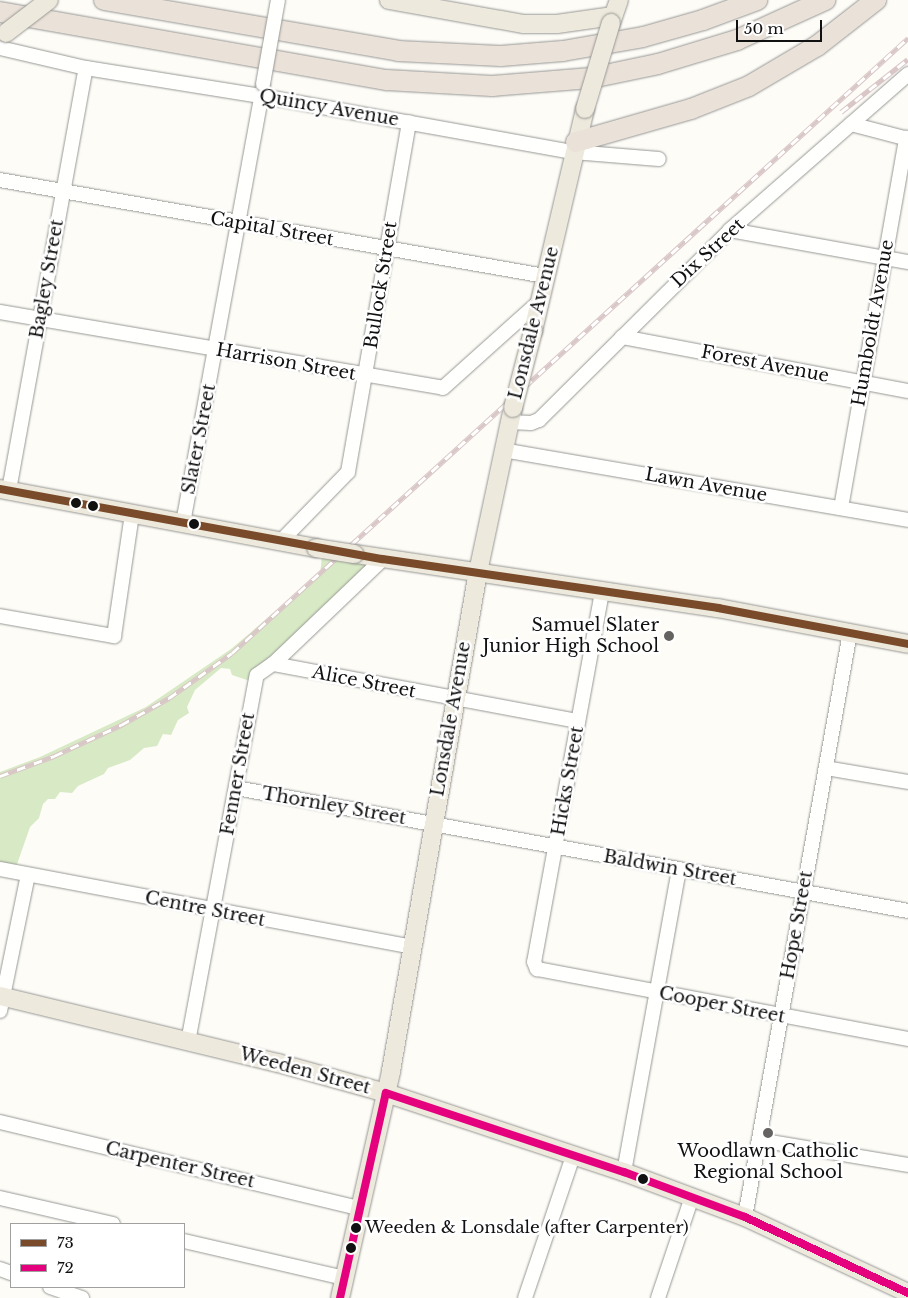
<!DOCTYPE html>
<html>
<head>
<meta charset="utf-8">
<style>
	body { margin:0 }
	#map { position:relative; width:908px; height:1298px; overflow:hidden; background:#fdfcf7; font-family:"Libre Baskerville",serif }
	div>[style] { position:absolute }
	.forest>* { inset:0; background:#d8eac5 }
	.roads { filter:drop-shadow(0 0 1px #979795) drop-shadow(0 0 1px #979795) }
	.minor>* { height:14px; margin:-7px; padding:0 7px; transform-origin:7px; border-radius:7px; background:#fffffe }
	.major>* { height:18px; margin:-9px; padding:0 9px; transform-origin:9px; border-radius:9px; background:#ede9dc }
	.highway>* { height:20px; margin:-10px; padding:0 10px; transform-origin:10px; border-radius:10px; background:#eae1d8 }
	.rail>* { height:5px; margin-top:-2.5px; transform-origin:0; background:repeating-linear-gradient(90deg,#fff 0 9px,#d9c6c7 0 18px); box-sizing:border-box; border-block:1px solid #d9c6c7 }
	.bridges { filter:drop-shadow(0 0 1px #979795) drop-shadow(0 0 1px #979795) }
	.minor-bridge>* { height:14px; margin:-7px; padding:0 7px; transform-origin:7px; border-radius:7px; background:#fffffe }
	.major-bridge>* { height:18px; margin:-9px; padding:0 9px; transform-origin:9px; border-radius:9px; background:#ede9dc }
	.bus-1>* { height:8px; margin:-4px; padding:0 4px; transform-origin:4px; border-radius:4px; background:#7a4b2a }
	.bus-2>* { height:8px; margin:-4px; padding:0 4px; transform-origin:4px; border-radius:4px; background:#e5007d }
	.dots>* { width:14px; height:14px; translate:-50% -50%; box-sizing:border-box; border:2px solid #fff; border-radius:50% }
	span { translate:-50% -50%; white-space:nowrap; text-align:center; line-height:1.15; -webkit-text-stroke:5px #fff; paint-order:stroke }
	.bus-label { font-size:17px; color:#111 }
	.left { translate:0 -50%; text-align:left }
	.street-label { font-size:18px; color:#111 }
	.poi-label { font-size:18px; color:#111 }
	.right { translate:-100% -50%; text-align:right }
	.legend { position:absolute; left:10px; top:1223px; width:175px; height:65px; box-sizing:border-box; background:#fff; border:1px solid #a0a0a0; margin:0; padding:6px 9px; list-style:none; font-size:15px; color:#111 }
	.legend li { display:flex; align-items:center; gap:10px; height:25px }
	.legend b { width:25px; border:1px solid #a0a0a0 }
	.scale { position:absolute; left:736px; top:20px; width:86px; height:22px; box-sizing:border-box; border:2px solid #111; border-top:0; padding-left:6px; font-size:15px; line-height:18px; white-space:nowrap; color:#111; -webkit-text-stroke:4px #fff; paint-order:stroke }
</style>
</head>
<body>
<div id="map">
	<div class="forest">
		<i style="clip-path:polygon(323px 548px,382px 557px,253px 682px,232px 675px,230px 669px,221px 668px,195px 690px,187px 707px,189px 713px,178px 720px,171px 735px,163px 734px,157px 746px,144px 748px,130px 760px,108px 768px,104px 774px,78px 786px,72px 793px,60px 792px,55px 799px,48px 799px,43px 804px,39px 818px,30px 827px,15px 870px,0 867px,0 772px,40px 757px,146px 707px,231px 649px,320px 574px)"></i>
	</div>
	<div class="roads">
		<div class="minor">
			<i style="left:0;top:48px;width:88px;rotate:13.1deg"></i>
			<i style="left:86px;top:68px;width:177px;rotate:9.1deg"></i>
			<i style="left:261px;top:96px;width:317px;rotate:10.2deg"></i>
			<i style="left:573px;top:152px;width:86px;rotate:4.7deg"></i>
			<i style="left:851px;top:124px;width:59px;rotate:14.7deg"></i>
			<i style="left:0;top:180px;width:553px;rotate:9.99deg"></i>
			<i style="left:730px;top:230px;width:181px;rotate:10.2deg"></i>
			<i style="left:0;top:312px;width:449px;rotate:9.7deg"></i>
			<i style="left:443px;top:388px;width:130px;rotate:-41.9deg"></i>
			<i style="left:622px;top:337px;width:291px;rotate:10.7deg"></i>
			<i style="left:510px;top:422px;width:21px;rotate:3deg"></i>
			<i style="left:531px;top:423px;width:9px;rotate:-21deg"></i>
			<i style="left:539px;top:420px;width:269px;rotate:-44.8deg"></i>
			<i style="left:730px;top:230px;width:237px;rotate:-41.2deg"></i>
			<i style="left:503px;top:450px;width:411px;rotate:9.8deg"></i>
			<i style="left:9px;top:490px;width:429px;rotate:-79.7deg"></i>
			<i style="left:841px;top:508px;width:376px;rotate:-80deg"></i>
			<i style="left:183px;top:523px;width:443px;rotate:-79.6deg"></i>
			<i style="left:281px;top:541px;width:96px;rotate:-45.8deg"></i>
			<i style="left:348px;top:472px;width:355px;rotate:-80.1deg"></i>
			<i style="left:602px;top:592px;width:376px;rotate:100.4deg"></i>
			<i style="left:534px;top:962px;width:8px;rotate:67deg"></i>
			<i style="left:537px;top:969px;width:378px;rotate:10.7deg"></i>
			<i style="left:0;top:616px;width:116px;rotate:10deg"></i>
			<i style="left:114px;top:636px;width:123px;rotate:-81.6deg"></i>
			<i style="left:273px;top:664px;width:310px;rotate:10.6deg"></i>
			<i style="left:826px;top:768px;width:83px;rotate:9.7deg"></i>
			<i style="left:236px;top:788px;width:683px;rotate:10.37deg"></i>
			<i style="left:0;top:869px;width:418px;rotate:10.7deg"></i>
			<i style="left:0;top:1011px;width:139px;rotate:-78.4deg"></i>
			<i style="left:188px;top:1042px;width:373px;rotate:-79.4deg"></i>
			<i style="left:257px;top:675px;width:19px;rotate:-35deg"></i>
			<i style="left:273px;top:664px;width:152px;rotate:-43.7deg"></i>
			<i style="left:0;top:1122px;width:369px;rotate:13.5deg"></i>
			<i style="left:759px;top:1140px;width:151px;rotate:9.5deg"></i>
			<i style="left:624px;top:1172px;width:308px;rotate:-79.7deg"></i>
			<i style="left:0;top:1198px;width:116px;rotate:13deg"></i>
			<i style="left:745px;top:1217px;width:593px;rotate:-79.81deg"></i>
			<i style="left:184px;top:1241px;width:164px;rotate:13deg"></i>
			<i style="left:0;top:1269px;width:12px;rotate:20deg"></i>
			<i style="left:50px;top:1287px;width:34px;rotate:19deg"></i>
			<i style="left:525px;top:1298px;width:150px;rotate:-71.3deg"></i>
			<i style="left:658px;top:1298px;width:107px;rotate:-71.4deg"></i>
		</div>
		<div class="major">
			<i style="left:389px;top:0;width:137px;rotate:10.1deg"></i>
			<i style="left:524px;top:24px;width:33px"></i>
			<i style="left:557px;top:24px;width:57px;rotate:-8.1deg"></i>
			<i style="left:611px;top:23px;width:24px;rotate:-71deg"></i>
			<i style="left:533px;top:331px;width:228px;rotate:-76.8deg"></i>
			<i style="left:0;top:489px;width:321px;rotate:10.6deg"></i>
			<i style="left:355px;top:554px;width:367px;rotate:8.5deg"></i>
			<i style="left:718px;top:608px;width:193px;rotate:10.7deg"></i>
			<i style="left:0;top:996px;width:286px;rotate:13.6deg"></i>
			<i style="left:278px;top:1063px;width:112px;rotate:15.5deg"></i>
			<i style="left:386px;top:1093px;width:251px;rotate:18.4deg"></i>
			<i style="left:624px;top:1172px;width:129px;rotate:20.4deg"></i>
			<i style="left:745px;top:1217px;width:180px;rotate:25deg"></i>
			<i style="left:340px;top:1298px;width:233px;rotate:-77.3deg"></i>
			<i style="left:391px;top:1071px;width:507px;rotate:-80.11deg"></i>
			<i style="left:478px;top:572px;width:168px;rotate:-78deg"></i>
		</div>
		<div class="highway">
			<i style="left:104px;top:0;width:298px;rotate:9.8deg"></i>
			<i style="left:398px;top:51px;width:103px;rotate:2.8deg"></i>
			<i style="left:501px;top:56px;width:62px;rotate:-4.6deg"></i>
			<i style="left:563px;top:51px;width:81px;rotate:-9.9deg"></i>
			<i style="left:643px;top:37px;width:62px;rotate:-15.8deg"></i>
			<i style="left:703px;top:20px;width:58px;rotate:-20.3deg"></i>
			<i style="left:0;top:12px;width:393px;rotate:10deg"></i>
			<i style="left:387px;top:80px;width:105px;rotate:3.3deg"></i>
			<i style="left:492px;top:86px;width:99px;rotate:-4.6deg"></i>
			<i style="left:591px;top:78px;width:68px;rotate:-11.8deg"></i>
			<i style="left:658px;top:64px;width:83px;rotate:-16.9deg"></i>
			<i style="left:737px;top:40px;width:97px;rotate:-24.4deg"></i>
			<i style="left:576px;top:142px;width:120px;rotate:-16deg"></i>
			<i style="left:691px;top:109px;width:62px;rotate:-21.6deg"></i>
			<i style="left:749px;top:86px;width:79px;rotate:-30.5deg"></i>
			<i style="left:817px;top:46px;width:75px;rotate:-37.9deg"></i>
		</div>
	</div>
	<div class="rail">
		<i style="left:841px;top:112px;width:85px;rotate:-38.3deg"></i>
		<i style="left:0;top:776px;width:58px;rotate:-20.3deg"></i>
		<i style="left:54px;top:756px;width:74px;rotate:-24.8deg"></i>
		<i style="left:121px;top:725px;width:55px;rotate:-29.4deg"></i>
		<i style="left:169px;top:698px;width:77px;rotate:-35.5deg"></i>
		<i style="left:232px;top:653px;width:914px;rotate:-42.29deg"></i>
	</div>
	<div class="bridges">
		<div class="minor-bridge">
			<i style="left:263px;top:84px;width:85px;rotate:-79.9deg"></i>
		</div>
		<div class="major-bridge">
			<i style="left:6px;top:33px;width:54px;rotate:-37.5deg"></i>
			<i style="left:585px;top:109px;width:90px;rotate:-73.2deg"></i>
			<i style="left:513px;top:408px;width:80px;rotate:-75.4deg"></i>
			<i style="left:316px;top:548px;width:39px;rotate:9deg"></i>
		</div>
	</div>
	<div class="bus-1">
		<i style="left:0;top:489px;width:389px;rotate:10.4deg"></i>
		<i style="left:383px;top:559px;width:339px;rotate:8.3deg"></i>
		<i style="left:718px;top:608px;width:193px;rotate:10.7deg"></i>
	</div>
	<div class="bus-2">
		<i style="left:386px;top:1093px;width:251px;rotate:18.4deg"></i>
		<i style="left:624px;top:1172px;width:129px;rotate:20.4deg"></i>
		<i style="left:745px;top:1217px;width:180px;rotate:25deg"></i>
		<i style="left:340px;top:1298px;width:210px;rotate:-77.4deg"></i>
	</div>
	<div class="dots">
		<i style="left:76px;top:503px;background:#111"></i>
		<i style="left:93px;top:506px;background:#111"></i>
		<i style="left:194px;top:524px;background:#111"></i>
		<i style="left:669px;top:636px;background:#646362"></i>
		<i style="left:768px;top:1133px;background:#646362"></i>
		<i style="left:643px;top:1179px;background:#111"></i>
		<i style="left:356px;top:1228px;background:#111"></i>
		<i style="left:351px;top:1248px;background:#111"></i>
	</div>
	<div class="bus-label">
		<span class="left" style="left:365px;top:1228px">Weeden &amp; Lonsdale (after Carpenter)</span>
	</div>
	<div class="street-label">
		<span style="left:329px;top:108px;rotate:10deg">Quincy Avenue</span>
		<span style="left:272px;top:229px;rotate:10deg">Capital Street</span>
		<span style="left:708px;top:253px;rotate:-43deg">Dix Street</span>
		<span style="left:47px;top:279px;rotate:-80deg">Bagley Street</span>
		<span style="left:381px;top:285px;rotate:-81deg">Bullock Street</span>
		<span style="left:534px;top:323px;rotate:-76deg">Lonsdale Avenue</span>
		<span style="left:873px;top:323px;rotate:-80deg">Humboldt Avenue</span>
		<span style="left:286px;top:362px;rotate:10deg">Harrison Street</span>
		<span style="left:765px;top:364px;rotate:11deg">Forest Avenue</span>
		<span style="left:199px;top:439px;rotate:-79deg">Slater Street</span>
		<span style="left:706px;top:485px;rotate:10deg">Lawn Avenue</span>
		<span style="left:364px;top:682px;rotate:11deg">Alice Street</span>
		<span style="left:451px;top:719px;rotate:-80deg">Lonsdale Avenue</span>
		<span style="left:238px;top:774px;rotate:-80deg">Fenner Street</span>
		<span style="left:568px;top:781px;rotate:-80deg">Hicks Street</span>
		<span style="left:334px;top:806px;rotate:10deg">Thornley Street</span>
		<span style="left:670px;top:868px;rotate:10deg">Baldwin Street</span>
		<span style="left:205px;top:909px;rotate:11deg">Centre Street</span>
		<span style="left:797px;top:925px;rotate:-80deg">Hope Street</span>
		<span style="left:722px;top:1005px;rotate:11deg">Cooper Street</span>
		<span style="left:305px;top:1071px;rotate:15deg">Weeden Street</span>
		<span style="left:180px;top:1165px;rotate:13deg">Carpenter Street</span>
	</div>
	<div class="poi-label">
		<span class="right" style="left:659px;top:636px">Samuel Slater<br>Junior High School</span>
		<span style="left:768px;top:1162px">Woodlawn Catholic<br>Regional School</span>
	</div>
	<ul class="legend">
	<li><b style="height:6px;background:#7a4b2a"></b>73</li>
	<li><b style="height:6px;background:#e5007d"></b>72</li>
	</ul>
	<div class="scale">50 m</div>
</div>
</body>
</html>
